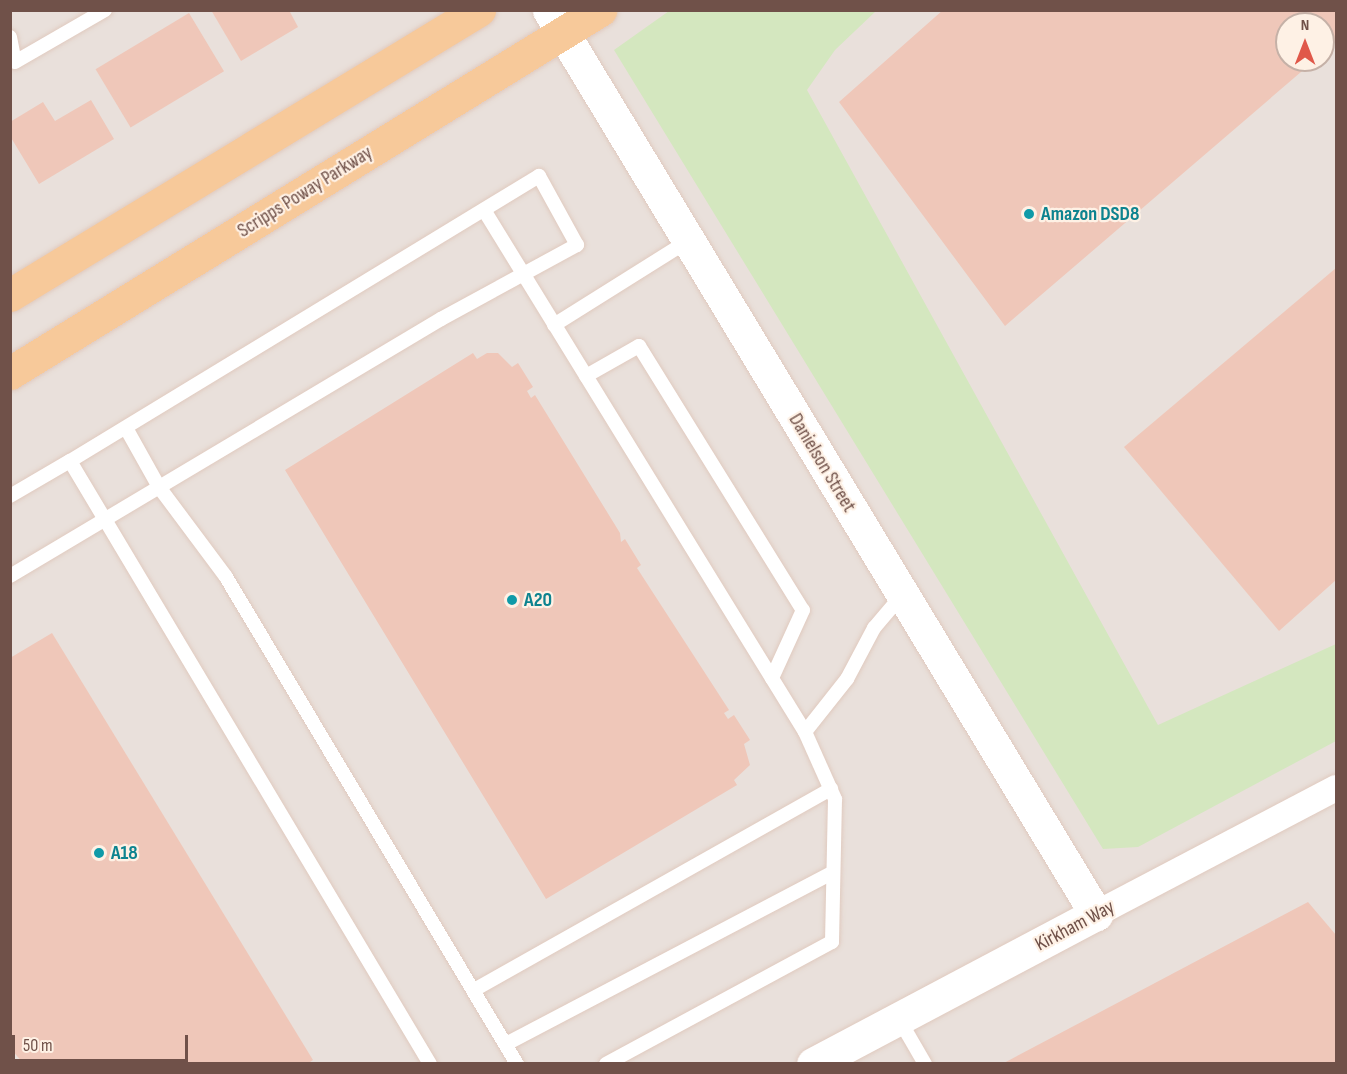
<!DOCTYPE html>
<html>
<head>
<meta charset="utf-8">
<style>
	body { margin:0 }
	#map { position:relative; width:1347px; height:1074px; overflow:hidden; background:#fbede0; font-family:"Sofia Sans Condensed",sans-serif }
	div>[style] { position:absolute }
	.industrial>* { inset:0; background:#e9e0db }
	.green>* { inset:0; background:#d4e7bf }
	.building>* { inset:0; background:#efc7b9; transform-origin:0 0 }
	.roads { filter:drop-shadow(0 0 2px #e0cabf) drop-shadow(0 0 2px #e0cabf) }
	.lane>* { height:14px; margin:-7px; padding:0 7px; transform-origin:7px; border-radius:7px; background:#fff }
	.street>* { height:26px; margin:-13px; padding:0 13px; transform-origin:13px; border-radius:13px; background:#fff }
	.secondary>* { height:33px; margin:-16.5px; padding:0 16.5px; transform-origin:16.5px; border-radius:16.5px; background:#fff }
	.primary>* { height:33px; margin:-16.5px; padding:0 16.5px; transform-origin:16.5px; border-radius:16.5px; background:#f7c99a }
	.dots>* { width:16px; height:16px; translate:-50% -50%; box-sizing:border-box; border:3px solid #fef1e5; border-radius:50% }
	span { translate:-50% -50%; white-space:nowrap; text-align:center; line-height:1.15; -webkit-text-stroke:4.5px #fef1e5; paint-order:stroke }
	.street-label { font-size:20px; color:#705149 }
	.culture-label { font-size:20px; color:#0d838f; font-weight:700 }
	.left { translate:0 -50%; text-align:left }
	.frame { position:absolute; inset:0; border:12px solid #705149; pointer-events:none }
	.north { position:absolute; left:1275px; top:12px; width:60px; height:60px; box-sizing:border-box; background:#fef1e5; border:2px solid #c5b1a7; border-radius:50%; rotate:0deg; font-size:16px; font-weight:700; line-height:24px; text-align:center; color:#705149 }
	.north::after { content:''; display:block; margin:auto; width:21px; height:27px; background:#e05849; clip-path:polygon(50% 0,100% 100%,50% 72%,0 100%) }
	.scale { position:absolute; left:12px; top:1035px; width:176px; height:27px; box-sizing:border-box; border:3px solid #705149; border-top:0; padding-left:8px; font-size:18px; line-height:21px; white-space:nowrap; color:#705149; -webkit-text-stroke:4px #fef1e5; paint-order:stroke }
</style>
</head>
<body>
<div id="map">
	<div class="industrial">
		<i style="clip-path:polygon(evenodd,11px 11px,1336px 11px,1336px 1063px,11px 1063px,11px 11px,1287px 24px,1323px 24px,1323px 60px,1287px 60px,1287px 24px)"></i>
	</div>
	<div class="green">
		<i style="clip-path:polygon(669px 11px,876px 11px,835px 50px,807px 90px,1158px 725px,1336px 644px,1336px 741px,1138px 847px,1103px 849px,614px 50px)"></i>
	</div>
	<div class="building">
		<i style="clip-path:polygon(211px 10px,289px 10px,298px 27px,241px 61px)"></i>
		<i style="clip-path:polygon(943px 10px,1336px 10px,1336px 41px,1323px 53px,1323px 24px,1287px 24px,1287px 60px,1315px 60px,1005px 326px,839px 102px)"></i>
		<i style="left:189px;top:13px;width:68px;height:109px;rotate:59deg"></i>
		<i style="clip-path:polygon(91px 100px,114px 139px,39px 184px,10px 136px,10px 122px,43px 102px,55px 121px)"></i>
		<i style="clip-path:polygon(1336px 268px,1336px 580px,1279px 631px,1124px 447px)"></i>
		<i style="clip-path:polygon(473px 353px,477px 359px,487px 353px,498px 353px,512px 367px,518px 363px,533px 387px,527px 391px,531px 398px,535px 395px,620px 533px,621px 542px,625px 539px,641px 565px,637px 568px,729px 710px,724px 713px,728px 719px,734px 715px,750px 740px,744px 744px,750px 765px,734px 780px,737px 785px,546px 899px,285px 470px)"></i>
		<i style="clip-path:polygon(52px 633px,313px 1060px,307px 1064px,24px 1064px,10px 1048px,10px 658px)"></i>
		<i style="clip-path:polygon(1308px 902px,1336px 935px,1336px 1064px,1002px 1064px)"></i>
	</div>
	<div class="roads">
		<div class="lane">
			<i style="left:10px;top:37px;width:25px;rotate:79deg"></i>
			<i style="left:15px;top:62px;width:104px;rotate:-30deg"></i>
			<i style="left:484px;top:210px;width:613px;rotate:58.41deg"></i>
			<i style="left:805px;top:732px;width:68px;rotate:-51.6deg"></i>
			<i style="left:847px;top:679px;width:58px;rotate:-62.1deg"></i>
			<i style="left:874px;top:628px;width:43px;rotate:-49.7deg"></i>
			<i style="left:554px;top:325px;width:158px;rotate:-32.1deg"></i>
			<i style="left:586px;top:376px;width:61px;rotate:-29.5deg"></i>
			<i style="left:639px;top:346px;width:311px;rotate:58.2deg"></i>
			<i style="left:803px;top:610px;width:75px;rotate:114.5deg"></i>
			<i style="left:126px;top:428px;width:68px;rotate:60.8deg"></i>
			<i style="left:159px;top:487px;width:112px;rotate:53.3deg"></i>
			<i style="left:226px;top:577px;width:567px;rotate:59.14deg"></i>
			<i style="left:10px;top:496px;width:69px;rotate:-30.3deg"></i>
			<i style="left:70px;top:461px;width:702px;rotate:59.16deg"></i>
			<i style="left:10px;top:576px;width:502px;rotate:-30.81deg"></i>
			<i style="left:441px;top:319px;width:155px;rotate:-28.6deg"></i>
			<i style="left:577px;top:245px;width:79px;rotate:-118.8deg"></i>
			<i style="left:539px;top:176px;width:549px;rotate:148.71deg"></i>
			<i style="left:474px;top:990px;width:410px;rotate:-29.4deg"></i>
			<i style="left:899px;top:1019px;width:52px;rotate:60deg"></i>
			<i style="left:506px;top:1044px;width:369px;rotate:-27.7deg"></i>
			<i style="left:606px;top:1064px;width:257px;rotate:-28.4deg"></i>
			<i style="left:832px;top:942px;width:143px;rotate:-88.8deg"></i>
			<i style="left:835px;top:799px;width:73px;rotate:-114.1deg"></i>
		</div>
		<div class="street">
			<i style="left:1096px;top:914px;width:271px;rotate:-27.7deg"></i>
		</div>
		<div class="secondary">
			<i style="left:549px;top:10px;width:1057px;rotate:58.82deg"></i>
			<i style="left:1096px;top:914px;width:320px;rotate:152.1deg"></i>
		</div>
		<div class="primary">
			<i style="left:10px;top:295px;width:549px;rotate:-31.29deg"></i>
			<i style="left:10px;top:373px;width:693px;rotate:-31.6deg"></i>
		</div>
	</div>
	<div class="dots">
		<i style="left:1029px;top:214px;background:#0f9aa8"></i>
		<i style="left:512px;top:600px;background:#0f9aa8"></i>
		<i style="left:99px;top:853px;background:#0f9aa8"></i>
	</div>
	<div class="street-label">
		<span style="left:305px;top:192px;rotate:-32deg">Scripps Poway Parkway</span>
		<span style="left:822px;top:463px;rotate:59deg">Danielson Street</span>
		<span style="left:1075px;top:926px;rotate:-28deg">Kirkham Way</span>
	</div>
	<div class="culture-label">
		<span class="left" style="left:1041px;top:214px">Amazon DSD8</span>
		<span class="left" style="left:524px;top:600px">A20</span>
		<span class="left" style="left:111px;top:853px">A18</span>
	</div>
	<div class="frame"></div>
	<div class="north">N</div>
	<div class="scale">50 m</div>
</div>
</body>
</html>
